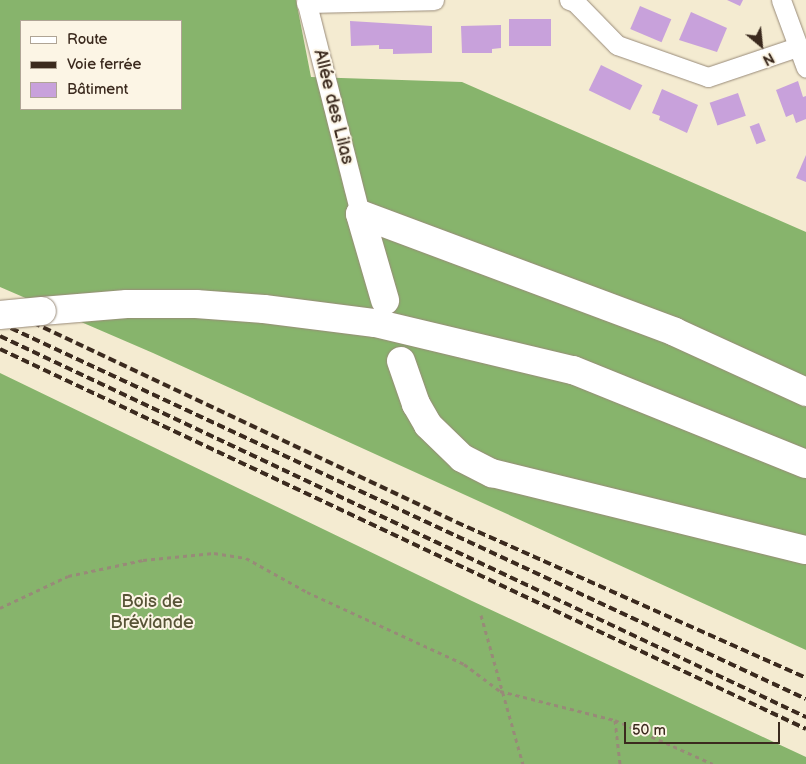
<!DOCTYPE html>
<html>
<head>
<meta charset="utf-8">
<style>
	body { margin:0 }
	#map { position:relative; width:806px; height:764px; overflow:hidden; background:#f4ebd1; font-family:"Balsamiq Sans",sans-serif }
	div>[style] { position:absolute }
	.forest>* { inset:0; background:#87b46c }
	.building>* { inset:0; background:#c8a1db; transform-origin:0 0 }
	.path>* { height:3px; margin-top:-1.5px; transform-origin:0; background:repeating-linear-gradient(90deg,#988a78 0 4px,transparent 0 8px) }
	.roads { filter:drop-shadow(0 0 1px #988a78) drop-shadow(0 0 1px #988a78) }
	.minor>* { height:19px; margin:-9.5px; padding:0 9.5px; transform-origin:9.5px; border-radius:9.5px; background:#fff }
	.primary>* { height:28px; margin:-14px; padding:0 14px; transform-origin:14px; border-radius:14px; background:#fff }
	.rail>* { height:4px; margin-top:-2px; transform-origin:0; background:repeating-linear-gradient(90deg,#3b2a1e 0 8px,transparent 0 12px) }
	.bridges { filter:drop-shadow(0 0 1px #988a78) drop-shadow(0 0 1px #988a78) }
	.primary-bridge>* { height:28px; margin:-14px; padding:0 14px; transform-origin:14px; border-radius:14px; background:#fff }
	span { translate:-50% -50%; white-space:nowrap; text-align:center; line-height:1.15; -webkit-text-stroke:4px #fcf5e5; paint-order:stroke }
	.street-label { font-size:18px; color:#3b2a1e }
	.park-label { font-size:18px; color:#575436 }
	.legend { position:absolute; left:20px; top:20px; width:162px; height:90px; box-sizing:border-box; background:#fcf5e5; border:1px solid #afa495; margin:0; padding:6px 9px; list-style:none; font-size:15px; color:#3b2a1e }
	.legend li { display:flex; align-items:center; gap:10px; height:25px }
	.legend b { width:25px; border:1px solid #afa495 }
	.north { position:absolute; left:736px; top:20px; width:50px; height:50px; -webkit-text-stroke:4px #fcf5e5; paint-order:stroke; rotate:152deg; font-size:14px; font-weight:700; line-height:20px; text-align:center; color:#3b2a1e }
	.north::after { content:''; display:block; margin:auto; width:18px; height:22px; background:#3b2a1e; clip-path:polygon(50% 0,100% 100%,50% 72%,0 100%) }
	.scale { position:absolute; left:624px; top:722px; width:156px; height:22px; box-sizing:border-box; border:2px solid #3b2a1e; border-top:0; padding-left:6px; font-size:15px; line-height:18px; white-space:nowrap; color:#3b2a1e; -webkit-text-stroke:4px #fcf5e5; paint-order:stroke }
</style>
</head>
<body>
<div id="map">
	<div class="forest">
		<i style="clip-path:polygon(evenodd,0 0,296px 0,311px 77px,462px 82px,806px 232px,806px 650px,153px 353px,0 287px,0 0,21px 21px,181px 21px,181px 109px,21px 109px,21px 21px)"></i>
		<i style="clip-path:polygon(0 373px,472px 601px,806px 757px,806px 764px,0 764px)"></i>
	</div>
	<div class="building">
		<i style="clip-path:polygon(727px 0,743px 0,740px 6px)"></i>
		<i style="left:640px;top:6px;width:34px;height:25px;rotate:23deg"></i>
		<i style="clip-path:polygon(691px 12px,727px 28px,717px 52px,679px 40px)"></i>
		<i style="left:509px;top:19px;width:42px;height:27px"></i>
		<i style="clip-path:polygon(350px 21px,432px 26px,432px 53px,393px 54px,393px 49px,379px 49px,379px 45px,351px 46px)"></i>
		<i style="clip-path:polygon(501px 25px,501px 48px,492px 49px,492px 53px,462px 53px,461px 26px)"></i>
		<i style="left:601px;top:65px;width:46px;height:28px;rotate:26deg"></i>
		<i style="clip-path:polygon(798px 81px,803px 97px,806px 96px,806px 119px,796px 123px,793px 114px,786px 117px,776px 90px)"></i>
		<i style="clip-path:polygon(662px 89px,698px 105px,687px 133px,659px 120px,660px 116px,652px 113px)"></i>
		<i style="left:738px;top:93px;width:24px;height:30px;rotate:71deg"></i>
		<i style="left:759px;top:123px;width:19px;height:10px;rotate:69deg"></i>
		<i style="clip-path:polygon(806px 155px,806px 182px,796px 178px)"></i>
	</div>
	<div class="path">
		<i style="left:0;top:608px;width:75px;rotate:-25.2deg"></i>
		<i style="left:68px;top:576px;width:77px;rotate:-12deg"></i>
		<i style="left:143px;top:560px;width:71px;rotate:-5.6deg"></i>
		<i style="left:214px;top:553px;width:32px;rotate:9deg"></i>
		<i style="left:246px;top:558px;width:70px;rotate:29.1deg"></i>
		<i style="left:307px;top:592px;width:173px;rotate:24.6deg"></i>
		<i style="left:464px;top:664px;width:45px;rotate:36.9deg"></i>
		<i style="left:500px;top:691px;width:119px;rotate:14.2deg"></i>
		<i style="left:615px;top:720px;width:107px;rotate:24.2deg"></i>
		<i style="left:481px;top:615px;width:155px;rotate:74.3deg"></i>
		<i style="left:615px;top:720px;width:44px;rotate:83.5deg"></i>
	</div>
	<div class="roads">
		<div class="minor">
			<i style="left:306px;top:0;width:221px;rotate:75.8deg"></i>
			<i style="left:569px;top:0;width:6px;rotate:18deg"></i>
			<i style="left:575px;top:2px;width:60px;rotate:45.7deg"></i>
			<i style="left:617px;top:45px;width:96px;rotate:19.4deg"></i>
			<i style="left:708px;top:77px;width:94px;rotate:-18.6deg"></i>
			<i style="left:781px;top:0;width:72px;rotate:69.8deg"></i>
			<i style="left:306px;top:3px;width:128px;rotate:-1.3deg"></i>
		</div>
		<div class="primary">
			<i style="left:360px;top:214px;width:336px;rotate:20.5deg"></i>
			<i style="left:675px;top:332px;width:144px;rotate:24.6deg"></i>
			<i style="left:360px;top:214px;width:90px;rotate:73.8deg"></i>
			<i style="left:42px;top:311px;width:85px;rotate:-4.7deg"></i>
			<i style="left:127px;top:304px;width:69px"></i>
			<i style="left:196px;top:304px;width:68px;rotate:4.2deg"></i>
			<i style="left:264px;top:309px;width:112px;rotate:7.2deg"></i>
			<i style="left:375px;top:323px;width:204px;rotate:13.4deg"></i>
			<i style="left:573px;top:370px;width:251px;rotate:22deg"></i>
			<i style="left:401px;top:361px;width:46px;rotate:70.8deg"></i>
			<i style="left:416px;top:404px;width:24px;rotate:60deg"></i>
			<i style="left:428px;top:425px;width:47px;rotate:44.1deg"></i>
			<i style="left:462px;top:458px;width:34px;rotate:27deg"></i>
			<i style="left:492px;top:473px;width:323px;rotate:13.8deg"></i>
		</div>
	</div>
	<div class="rail">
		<i style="left:0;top:307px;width:504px;rotate:25.24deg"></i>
		<i style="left:456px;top:522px;width:383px;rotate:24deg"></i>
		<i style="left:0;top:323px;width:889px;rotate:25.01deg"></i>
		<i style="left:0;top:336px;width:892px;rotate:25.3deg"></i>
		<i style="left:0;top:349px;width:891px;rotate:25.24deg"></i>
	</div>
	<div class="bridges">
		<div class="primary-bridge">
			<i style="left:0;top:315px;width:42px;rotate:-5.4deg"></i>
		</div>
	</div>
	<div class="street-label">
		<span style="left:333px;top:107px;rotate:76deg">Allée des Lilas</span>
	</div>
	<div class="park-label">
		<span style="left:152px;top:613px">Bois de<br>Bréviande</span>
	</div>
	<ul class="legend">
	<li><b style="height:6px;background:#fff"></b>Route</li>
	<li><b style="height:6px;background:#3b2a1e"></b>Voie ferrée</li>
	<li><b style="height:14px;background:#c8a1db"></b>Bâtiment</li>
	</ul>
	<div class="north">N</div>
	<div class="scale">50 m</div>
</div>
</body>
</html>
